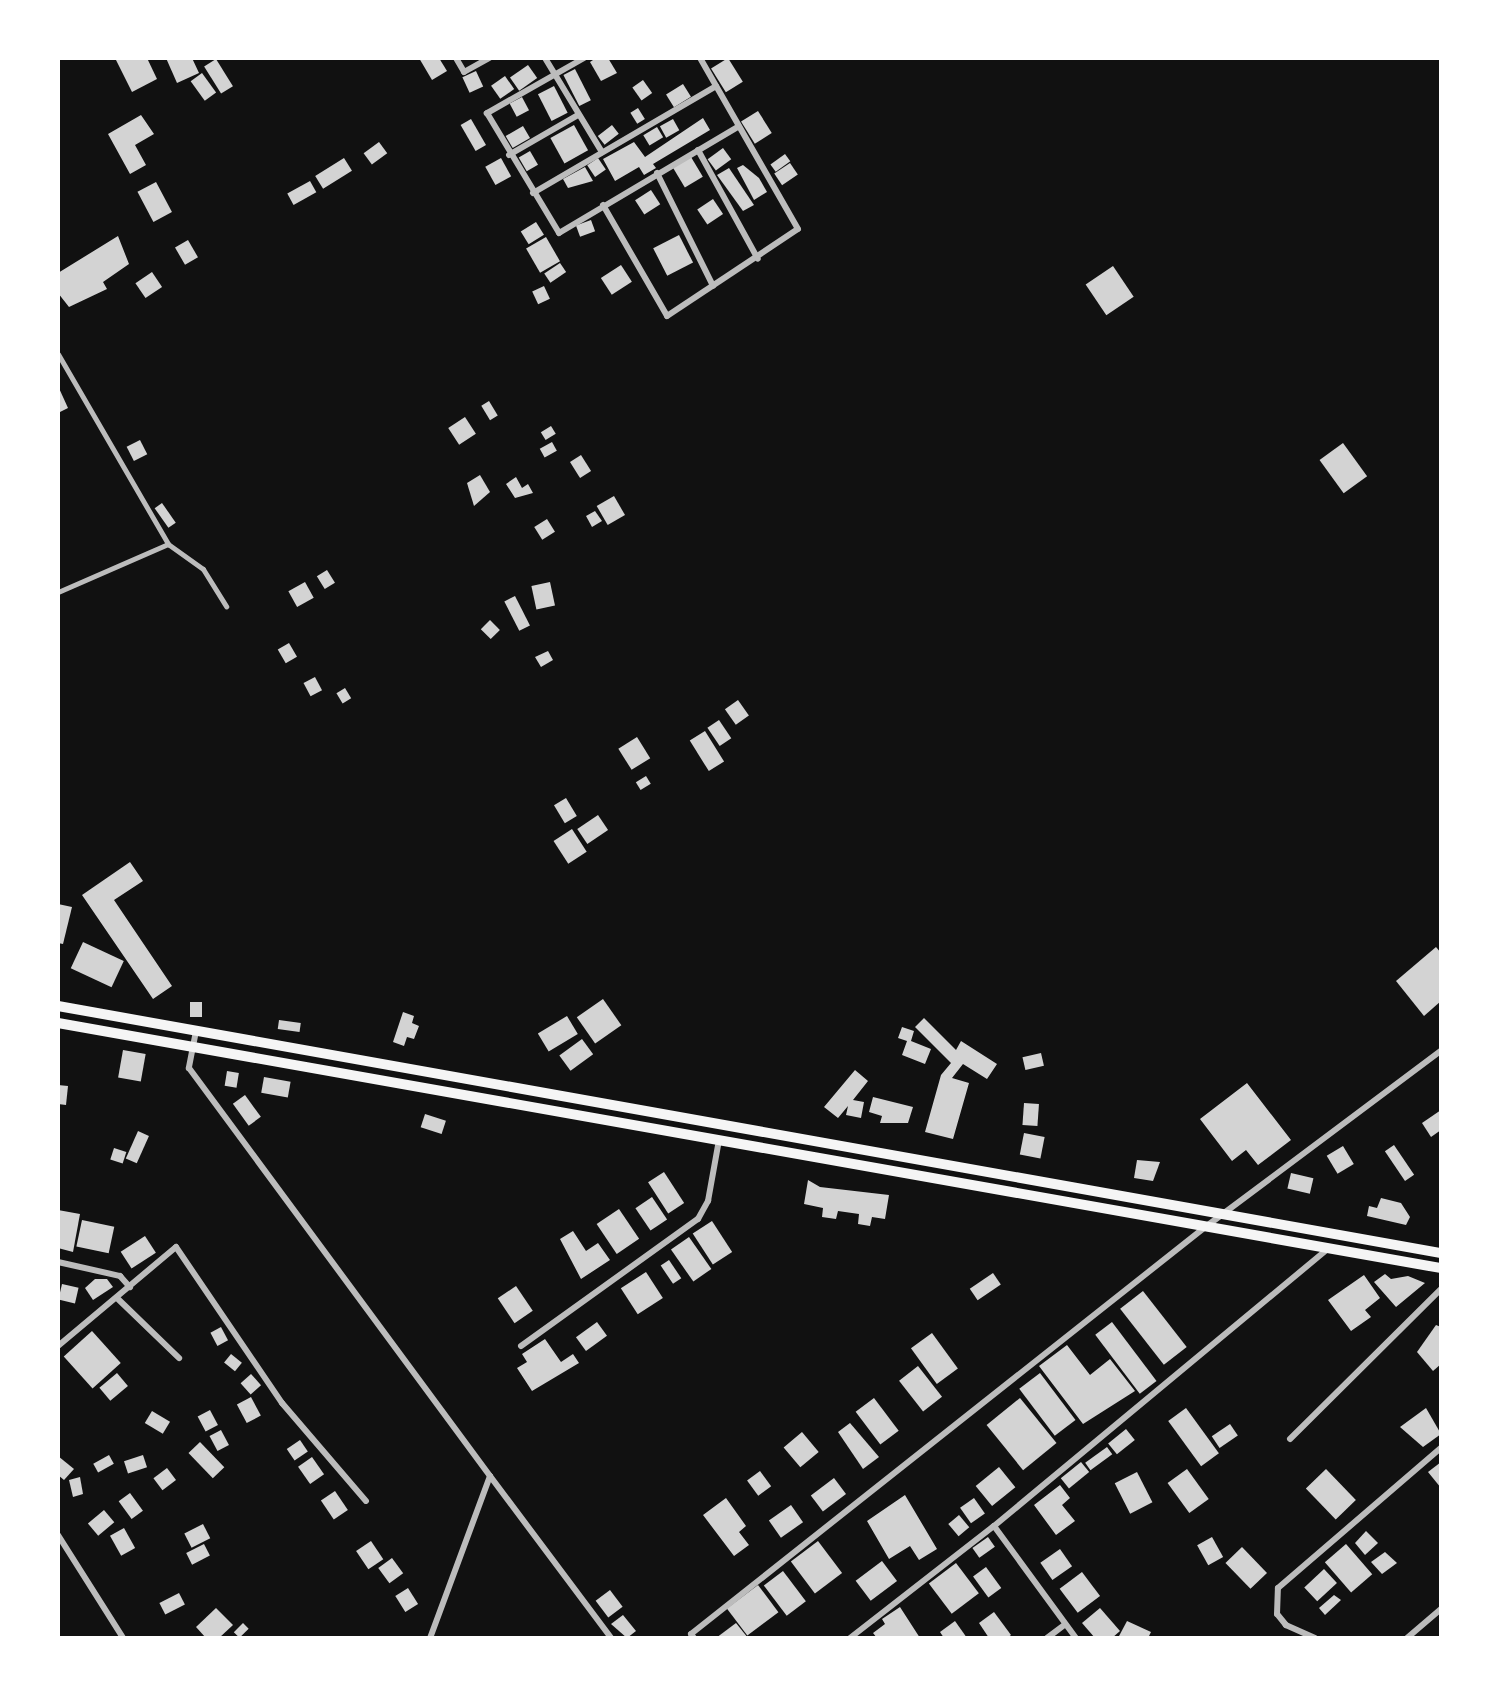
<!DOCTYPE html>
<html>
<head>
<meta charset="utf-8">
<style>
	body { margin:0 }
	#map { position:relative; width:1499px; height:1696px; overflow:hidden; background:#111; font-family:Literata,serif }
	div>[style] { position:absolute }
	.building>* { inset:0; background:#d3d3d3; transform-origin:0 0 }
	.pedestrian>* { height:5px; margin:-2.5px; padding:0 2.5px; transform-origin:2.5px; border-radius:2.5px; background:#bcbcbc }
	.minor>* { height:6px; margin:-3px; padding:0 3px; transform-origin:3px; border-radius:3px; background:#bcbcbc }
	.trunk>* { height:10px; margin:-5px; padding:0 5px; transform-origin:5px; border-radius:5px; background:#f5f5f5 }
	span { translate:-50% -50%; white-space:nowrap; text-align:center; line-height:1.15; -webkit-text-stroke:6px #fff; paint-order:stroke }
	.frame { position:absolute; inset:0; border:60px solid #fff; pointer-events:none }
</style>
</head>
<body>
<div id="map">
	<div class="building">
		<i style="clip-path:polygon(115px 58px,147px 58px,157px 79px,132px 92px)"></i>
		<i style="clip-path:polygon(166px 58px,192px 58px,199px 73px,177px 83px)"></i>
		<i style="clip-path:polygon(419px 58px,439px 58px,447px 71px,432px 80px)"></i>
		<i style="clip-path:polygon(596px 58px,608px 58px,617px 73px,601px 81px,590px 62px)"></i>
		<i style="left:728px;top:58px;width:28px;height:20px;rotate:58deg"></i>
		<i style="left:216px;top:59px;width:32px;height:14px;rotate:58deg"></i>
		<i style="left:528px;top:65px;width:16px;height:22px;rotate:55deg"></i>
		<i style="left:575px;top:69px;width:35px;height:13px;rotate:63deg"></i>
		<i style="left:476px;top:71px;width:17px;height:15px;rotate:65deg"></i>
		<i style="left:202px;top:73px;width:24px;height:14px;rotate:54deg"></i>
		<i style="left:505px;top:76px;width:16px;height:17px;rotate:55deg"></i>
		<i style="left:643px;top:80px;width:16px;height:13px;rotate:55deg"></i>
		<i style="left:683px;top:84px;width:15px;height:20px;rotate:58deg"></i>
		<i style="left:554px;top:86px;width:30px;height:18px;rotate:63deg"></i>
		<i style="left:522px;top:97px;width:15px;height:14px;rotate:62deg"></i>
		<i style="left:638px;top:108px;width:13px;height:9px;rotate:58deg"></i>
		<i style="left:758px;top:111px;width:26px;height:20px;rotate:58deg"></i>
		<i style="clip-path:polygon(141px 115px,154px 134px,135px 145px,146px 165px,130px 174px,108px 134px)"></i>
		<i style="clip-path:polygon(703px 118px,710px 130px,653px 164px,656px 168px,644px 175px,639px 167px,615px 181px,603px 159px,634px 142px,645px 157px)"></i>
		<i style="left:471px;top:119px;width:30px;height:12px;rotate:60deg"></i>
		<i style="left:673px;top:119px;width:13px;height:15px;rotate:61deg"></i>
		<i style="left:574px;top:125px;width:29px;height:27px;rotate:61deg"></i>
		<i style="left:612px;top:125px;width:11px;height:18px;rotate:52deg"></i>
		<i style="left:523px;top:126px;width:14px;height:20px;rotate:60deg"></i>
		<i style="left:657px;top:127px;width:12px;height:16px;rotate:59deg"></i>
		<i style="left:379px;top:142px;width:14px;height:19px;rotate:54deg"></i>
		<i style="left:723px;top:148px;width:14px;height:19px;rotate:54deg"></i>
		<i style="left:530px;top:151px;width:16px;height:13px;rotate:60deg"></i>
		<i style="left:785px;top:154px;width:9px;height:18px;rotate:54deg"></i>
		<i style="left:691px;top:157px;width:23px;height:21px;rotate:59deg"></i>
		<i style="left:344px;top:158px;width:15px;height:34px;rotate:58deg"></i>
		<i style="left:501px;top:158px;width:21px;height:18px;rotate:61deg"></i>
		<i style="left:598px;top:158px;width:14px;height:13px;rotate:56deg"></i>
		<i style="left:790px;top:163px;width:14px;height:19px;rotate:56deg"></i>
		<i style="clip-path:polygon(743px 165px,759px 178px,767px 192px,754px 200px,737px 168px)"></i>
		<i style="clip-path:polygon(585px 167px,593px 181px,568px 188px,563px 179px)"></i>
		<i style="clip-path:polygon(729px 168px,754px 205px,743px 211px,717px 175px)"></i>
		<i style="left:310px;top:181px;width:13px;height:26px;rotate:61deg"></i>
		<i style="left:156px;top:182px;width:34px;height:21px;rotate:62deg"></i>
		<i style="left:651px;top:190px;width:17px;height:19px;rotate:57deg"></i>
		<i style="left:713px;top:199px;width:18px;height:19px;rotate:56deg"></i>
		<i style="left:591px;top:220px;width:12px;height:16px;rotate:70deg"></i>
		<i style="left:536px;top:222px;width:15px;height:18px;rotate:58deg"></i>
		<i style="left:679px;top:235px;width:31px;height:29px;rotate:63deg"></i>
		<i style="clip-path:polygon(118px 236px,129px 264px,103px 282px,107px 289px,69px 307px,58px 293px,58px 273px)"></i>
		<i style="left:546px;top:237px;width:28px;height:23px;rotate:60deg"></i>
		<i style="left:188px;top:240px;width:20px;height:15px;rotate:60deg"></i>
		<i style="left:560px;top:263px;width:11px;height:19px;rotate:56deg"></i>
		<i style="left:621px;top:265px;width:20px;height:24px;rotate:57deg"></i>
		<i style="left:1113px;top:266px;width:37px;height:33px;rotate:56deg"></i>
		<i style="left:152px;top:272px;width:18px;height:20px;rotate:56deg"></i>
		<i style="left:544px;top:286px;width:14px;height:13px;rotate:65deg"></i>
		<i style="clip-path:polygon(58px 386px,68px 408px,58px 413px)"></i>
		<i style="left:489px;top:401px;width:17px;height:9px;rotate:59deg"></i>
		<i style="left:465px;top:417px;width:20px;height:20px;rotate:57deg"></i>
		<i style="left:551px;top:426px;width:9px;height:12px;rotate:58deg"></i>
		<i style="left:140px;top:440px;width:16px;height:15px;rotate:63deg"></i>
		<i style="left:552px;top:442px;width:10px;height:14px;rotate:61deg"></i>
		<i style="left:1343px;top:443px;width:41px;height:29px;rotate:54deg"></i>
		<i style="left:581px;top:455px;width:19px;height:13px;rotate:58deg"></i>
		<i style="clip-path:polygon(480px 475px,490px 492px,474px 506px,467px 483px)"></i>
		<i style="clip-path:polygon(516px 477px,522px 488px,528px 484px,533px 493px,515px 498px,506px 484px)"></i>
		<i style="left:614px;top:496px;width:22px;height:20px;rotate:60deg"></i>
		<i style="left:162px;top:503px;width:24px;height:9px;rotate:55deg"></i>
		<i style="clip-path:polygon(595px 511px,602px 521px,592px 527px,586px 516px)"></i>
		<i style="left:547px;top:519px;width:15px;height:15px;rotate:58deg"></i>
		<i style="left:327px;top:570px;width:15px;height:12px;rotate:58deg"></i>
		<i style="left:305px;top:582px;width:18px;height:19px;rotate:61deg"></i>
		<i style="left:550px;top:582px;width:24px;height:19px;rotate:78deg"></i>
		<i style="left:515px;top:596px;width:33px;height:12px;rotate:63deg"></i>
		<i style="left:490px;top:620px;width:14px;height:13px;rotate:45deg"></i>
		<i style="left:289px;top:643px;width:16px;height:13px;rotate:60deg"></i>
		<i style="clip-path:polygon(548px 651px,553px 660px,541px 667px,535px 657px)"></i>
		<i style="left:315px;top:677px;width:15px;height:13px;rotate:62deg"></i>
		<i style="left:345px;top:688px;width:12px;height:10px;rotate:59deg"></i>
		<i style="left:738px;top:700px;width:19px;height:16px;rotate:55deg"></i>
		<i style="left:719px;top:720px;width:22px;height:14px;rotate:56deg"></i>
		<i style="left:705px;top:731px;width:36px;height:18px;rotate:58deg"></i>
		<i style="left:637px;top:737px;width:25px;height:22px;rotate:58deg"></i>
		<i style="left:646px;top:776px;width:9px;height:12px;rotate:58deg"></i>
		<i style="left:566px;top:798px;width:21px;height:14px;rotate:59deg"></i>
		<i style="left:598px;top:815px;width:18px;height:25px;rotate:56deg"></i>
		<i style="left:572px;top:829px;width:27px;height:22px;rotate:57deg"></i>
		<i style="clip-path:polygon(130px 862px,143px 881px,114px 900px,172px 986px,153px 999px,82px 895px)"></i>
		<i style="clip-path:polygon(58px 904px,72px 907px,63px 944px,58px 943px)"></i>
		<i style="left:83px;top:942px;width:45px;height:29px;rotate:25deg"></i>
		<i style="clip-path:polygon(1436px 947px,1441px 953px,1441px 1001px,1424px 1016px,1396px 981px)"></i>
		<i style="left:603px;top:999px;width:32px;height:32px;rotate:55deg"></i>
		<i style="left:190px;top:1002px;width:12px;height:15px"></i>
		<i style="clip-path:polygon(403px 1012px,414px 1016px,412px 1023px,419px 1026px,414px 1039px,407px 1037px,404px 1046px,393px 1042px)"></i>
		<i style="left:567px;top:1016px;width:21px;height:34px;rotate:59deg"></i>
		<i style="clip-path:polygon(924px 1018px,956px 1050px,961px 1041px,997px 1064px,987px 1079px,963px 1064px,952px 1078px,969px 1083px,953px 1139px,925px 1132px,941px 1075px,951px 1063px,915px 1027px)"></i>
		<i style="left:279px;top:1020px;width:22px;height:9px;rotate:8deg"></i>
		<i style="clip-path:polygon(902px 1027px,914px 1031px,911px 1041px,931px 1049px,925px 1064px,902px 1055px,907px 1041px,898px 1038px)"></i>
		<i style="left:582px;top:1039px;width:19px;height:28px;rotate:54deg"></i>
		<i style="left:123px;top:1050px;width:23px;height:28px;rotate:10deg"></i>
		<i style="left:1041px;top:1053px;width:13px;height:19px;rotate:77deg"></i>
		<i style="clip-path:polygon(855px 1070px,868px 1081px,853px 1100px,864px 1102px,861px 1118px,846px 1115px,848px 1106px,838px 1118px,824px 1107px)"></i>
		<i style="left:227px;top:1071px;width:12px;height:15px;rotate:9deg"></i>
		<i style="left:264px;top:1077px;width:27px;height:16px;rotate:10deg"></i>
		<i style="clip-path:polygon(1247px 1083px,1291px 1140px,1258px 1165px,1246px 1150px,1232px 1161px,1200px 1119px)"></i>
		<i style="clip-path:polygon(58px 1085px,68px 1086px,66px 1105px,58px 1104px)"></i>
		<i style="left:245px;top:1095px;width:27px;height:15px;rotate:54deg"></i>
		<i style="clip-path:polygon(873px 1097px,913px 1107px,908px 1123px,880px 1123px,882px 1116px,869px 1112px)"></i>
		<i style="left:1024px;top:1103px;width:15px;height:22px;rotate:4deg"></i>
		<i style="clip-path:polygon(1441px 1110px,1441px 1130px,1431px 1137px,1422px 1123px)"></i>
		<i style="left:425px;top:1114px;width:22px;height:14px;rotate:18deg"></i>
		<i style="left:138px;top:1131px;width:12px;height:30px;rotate:24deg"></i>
		<i style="left:1024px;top:1133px;width:21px;height:22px;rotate:11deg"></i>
		<i style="left:1394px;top:1145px;width:36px;height:11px;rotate:56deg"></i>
		<i style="left:1343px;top:1146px;width:21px;height:19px;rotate:59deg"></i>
		<i style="left:114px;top:1148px;width:13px;height:12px;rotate:18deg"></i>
		<i style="clip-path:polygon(1137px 1160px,1160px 1162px,1153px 1181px,1134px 1178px)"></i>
		<i style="left:664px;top:1172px;width:37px;height:19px;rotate:57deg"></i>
		<i style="left:1291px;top:1173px;width:23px;height:16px;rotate:13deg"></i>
		<i style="clip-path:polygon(808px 1180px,820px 1187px,889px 1195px,885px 1219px,872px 1217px,870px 1226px,858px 1224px,859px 1214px,838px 1211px,836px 1219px,822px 1217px,823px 1208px,804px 1204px)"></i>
		<i style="left:652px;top:1197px;width:27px;height:20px;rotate:56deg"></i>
		<i style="clip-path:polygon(1381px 1198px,1401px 1203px,1410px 1217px,1406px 1225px,1367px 1216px,1369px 1206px,1377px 1208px)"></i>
		<i style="left:619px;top:1209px;width:36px;height:27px;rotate:56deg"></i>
		<i style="clip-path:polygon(58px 1210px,80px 1214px,73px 1252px,58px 1248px)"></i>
		<i style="left:82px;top:1220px;width:33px;height:27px;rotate:12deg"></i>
		<i style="left:712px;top:1221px;width:37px;height:23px;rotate:57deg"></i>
		<i style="clip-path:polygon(573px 1231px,586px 1251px,598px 1243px,610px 1260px,581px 1279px,560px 1239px)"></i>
		<i style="left:145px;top:1236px;width:20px;height:29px;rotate:57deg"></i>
		<i style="left:689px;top:1237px;width:39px;height:22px;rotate:55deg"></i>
		<i style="left:669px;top:1260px;width:22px;height:10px;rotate:56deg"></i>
		<i style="left:646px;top:1272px;width:31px;height:30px;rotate:57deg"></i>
		<i style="left:993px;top:1273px;width:14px;height:28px;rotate:56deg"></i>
		<i style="clip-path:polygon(1385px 1274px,1391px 1279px,1408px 1276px,1425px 1283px,1396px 1307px,1374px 1282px)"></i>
		<i style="clip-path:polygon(1364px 1275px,1380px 1298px,1365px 1310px,1371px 1317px,1351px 1331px,1328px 1300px)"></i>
		<i style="clip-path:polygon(95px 1279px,107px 1279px,113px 1287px,93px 1300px,85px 1288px)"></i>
		<i style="left:62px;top:1284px;width:17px;height:16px;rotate:13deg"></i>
		<i style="left:516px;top:1286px;width:30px;height:22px;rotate:56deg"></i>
		<i style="left:1143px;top:1291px;width:71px;height:29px;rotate:52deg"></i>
		<i style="left:597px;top:1322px;width:17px;height:26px;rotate:54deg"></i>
		<i style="left:1112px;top:1322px;width:74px;height:21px;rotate:53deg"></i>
		<i style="clip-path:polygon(1436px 1325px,1441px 1327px,1441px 1364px,1433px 1371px,1417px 1352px)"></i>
		<i style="left:221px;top:1327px;width:15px;height:12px;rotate:62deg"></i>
		<i style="left:92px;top:1331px;width:43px;height:38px;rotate:48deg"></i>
		<i style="left:932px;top:1333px;width:44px;height:26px;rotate:54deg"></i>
		<i style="clip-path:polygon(545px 1339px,561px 1362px,573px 1354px,579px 1363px,532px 1391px,517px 1368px,527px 1362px,522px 1354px)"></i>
		<i style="clip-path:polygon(1067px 1345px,1090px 1375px,1110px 1359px,1135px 1391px,1083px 1424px,1039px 1366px)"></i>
		<i style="left:231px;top:1354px;width:14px;height:11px;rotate:39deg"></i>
		<i style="left:918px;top:1366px;width:39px;height:24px;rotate:52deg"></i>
		<i style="left:117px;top:1373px;width:17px;height:23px;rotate:50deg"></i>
		<i style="left:1040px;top:1373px;width:59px;height:26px;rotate:53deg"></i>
		<i style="left:251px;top:1374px;width:15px;height:14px;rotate:48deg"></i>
		<i style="left:251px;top:1397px;width:21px;height:16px;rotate:62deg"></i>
		<i style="left:874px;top:1398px;width:41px;height:23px;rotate:53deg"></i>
		<i style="left:1020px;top:1398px;width:58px;height:43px;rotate:51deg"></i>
		<i style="left:1186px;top:1408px;width:56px;height:22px;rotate:54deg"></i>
		<i style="clip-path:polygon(1426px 1408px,1441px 1434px,1423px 1447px,1400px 1427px)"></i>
		<i style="left:210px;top:1410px;width:17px;height:14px;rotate:62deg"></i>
		<i style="left:152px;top:1411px;width:21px;height:14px;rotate:31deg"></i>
		<i style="clip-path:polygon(850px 1423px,879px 1457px,863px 1469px,838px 1432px)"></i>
		<i style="left:1230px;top:1424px;width:14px;height:22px;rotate:56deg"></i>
		<i style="left:1126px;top:1429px;width:14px;height:23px;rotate:51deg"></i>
		<i style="left:221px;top:1430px;width:17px;height:13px;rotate:62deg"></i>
		<i style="left:802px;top:1432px;width:26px;height:24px;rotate:50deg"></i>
		<i style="left:300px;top:1440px;width:14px;height:16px;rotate:56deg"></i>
		<i style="left:200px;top:1442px;width:35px;height:16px;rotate:46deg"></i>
		<i style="left:1107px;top:1447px;width:9px;height:27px;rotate:54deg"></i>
		<i style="left:109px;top:1455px;width:10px;height:18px;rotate:61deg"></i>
		<i style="left:143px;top:1455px;width:13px;height:20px;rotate:72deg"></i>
		<i style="clip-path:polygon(58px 1456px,74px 1469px,64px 1480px,58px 1475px)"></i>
		<i style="left:312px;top:1457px;width:21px;height:17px;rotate:55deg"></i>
		<i style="left:1081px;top:1462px;width:13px;height:26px;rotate:51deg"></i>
		<i style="clip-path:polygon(1441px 1462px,1441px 1488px,1428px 1472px)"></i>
		<i style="left:999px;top:1467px;width:26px;height:30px;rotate:51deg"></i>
		<i style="left:167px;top:1468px;width:15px;height:17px;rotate:53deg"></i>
		<i style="left:1187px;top:1469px;width:37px;height:24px;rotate:54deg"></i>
		<i style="left:1326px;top:1469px;width:43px;height:28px;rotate:46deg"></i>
		<i style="left:760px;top:1471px;width:19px;height:16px;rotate:54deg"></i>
		<i style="left:1137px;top:1472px;width:34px;height:25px;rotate:63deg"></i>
		<i style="clip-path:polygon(80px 1477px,83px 1494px,73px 1497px,69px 1480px)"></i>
		<i style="left:834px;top:1478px;width:20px;height:29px;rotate:53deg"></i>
		<i style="clip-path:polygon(1060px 1485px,1070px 1498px,1062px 1505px,1075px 1521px,1056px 1535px,1034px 1505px)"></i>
		<i style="left:335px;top:1491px;width:23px;height:17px;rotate:56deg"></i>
		<i style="left:130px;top:1493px;width:22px;height:14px;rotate:54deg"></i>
		<i style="clip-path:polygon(905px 1495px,937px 1549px,919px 1560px,910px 1546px,889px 1559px,867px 1521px)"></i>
		<i style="clip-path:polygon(726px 1498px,746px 1526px,739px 1532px,749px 1545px,734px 1556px,703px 1515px)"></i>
		<i style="left:974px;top:1498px;width:19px;height:17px;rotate:55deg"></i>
		<i style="left:791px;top:1505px;width:21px;height:27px;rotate:55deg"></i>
		<i style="left:104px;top:1510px;width:16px;height:21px;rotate:50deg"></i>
		<i style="left:959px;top:1515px;width:16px;height:14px;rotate:50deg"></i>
		<i style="left:203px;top:1524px;width:16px;height:21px;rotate:63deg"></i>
		<i style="left:124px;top:1528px;width:23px;height:16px;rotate:61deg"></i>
		<i style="clip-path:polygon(1366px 1531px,1378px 1543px,1365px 1555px,1355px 1543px)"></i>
		<i style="left:988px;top:1537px;width:12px;height:19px;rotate:55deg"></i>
		<i style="left:1212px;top:1537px;width:23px;height:17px;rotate:61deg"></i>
		<i style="left:371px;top:1541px;width:22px;height:18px;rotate:56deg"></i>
		<i style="left:818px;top:1541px;width:40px;height:34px;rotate:53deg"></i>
		<i style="left:204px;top:1544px;width:13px;height:20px;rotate:63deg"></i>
		<i style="left:1346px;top:1544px;width:40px;height:28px;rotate:49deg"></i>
		<i style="left:1242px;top:1547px;width:36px;height:23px;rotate:46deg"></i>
		<i style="left:1060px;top:1549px;width:21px;height:24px;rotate:55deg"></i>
		<i style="clip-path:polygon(1385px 1552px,1397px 1563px,1382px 1574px,1371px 1562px)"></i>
		<i style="left:392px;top:1558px;width:19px;height:17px;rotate:54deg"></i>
		<i style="left:882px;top:1561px;width:25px;height:33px;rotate:53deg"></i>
		<i style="left:956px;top:1563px;width:38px;height:34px;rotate:53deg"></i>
		<i style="left:986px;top:1567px;width:26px;height:16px;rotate:54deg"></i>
		<i style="left:1324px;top:1569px;width:19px;height:27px;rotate:47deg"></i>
		<i style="left:783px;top:1571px;width:38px;height:24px;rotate:53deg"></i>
		<i style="left:1082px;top:1572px;width:30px;height:28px;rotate:53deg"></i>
		<i style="left:758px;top:1585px;width:34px;height:39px;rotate:53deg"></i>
		<i style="left:408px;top:1588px;width:19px;height:15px;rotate:58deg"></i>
		<i style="left:610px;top:1590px;width:21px;height:18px;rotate:53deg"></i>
		<i style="left:179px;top:1593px;width:13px;height:22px;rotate:63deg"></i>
		<i style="clip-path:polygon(1334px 1595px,1341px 1600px,1325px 1615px,1319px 1608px)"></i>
		<i style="clip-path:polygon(900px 1607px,920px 1638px,877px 1638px,873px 1633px,885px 1624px,882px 1619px)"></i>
		<i style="clip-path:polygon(216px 1608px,233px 1625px,219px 1638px,206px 1638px,196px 1627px)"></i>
		<i style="clip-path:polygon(1100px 1608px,1120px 1631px,1112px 1638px,1095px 1638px,1082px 1623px)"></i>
		<i style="clip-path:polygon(994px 1612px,1011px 1635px,1007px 1638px,989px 1638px,979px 1623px)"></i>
		<i style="clip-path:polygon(623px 1615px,636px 1631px,627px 1638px,611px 1624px)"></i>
		<i style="clip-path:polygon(955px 1621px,967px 1638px,944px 1638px,940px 1632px)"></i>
		<i style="clip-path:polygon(1127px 1621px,1151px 1632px,1148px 1638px,1118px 1638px)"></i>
		<i style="left:243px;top:1623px;width:8px;height:13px;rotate:45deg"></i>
		<i style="clip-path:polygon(736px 1623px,748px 1638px,716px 1638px)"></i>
	</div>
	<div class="pedestrian">
		<i style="left:58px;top:354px;width:220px;rotate:59.9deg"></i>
		<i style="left:168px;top:544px;width:120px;rotate:156.4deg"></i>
		<i style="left:168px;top:544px;width:43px;rotate:35.5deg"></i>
		<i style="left:203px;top:569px;width:44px;rotate:58.1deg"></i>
	</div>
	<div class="minor">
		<i style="left:456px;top:58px;width:16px;rotate:60deg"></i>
		<i style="left:464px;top:72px;width:29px;rotate:-29deg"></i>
		<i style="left:545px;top:58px;width:110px;rotate:58.8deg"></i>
		<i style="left:584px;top:58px;width:112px;rotate:150.4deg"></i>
		<i style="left:487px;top:113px;width:140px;rotate:59deg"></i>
		<i style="left:559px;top:233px;width:209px;rotate:-30.7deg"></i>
		<i style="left:698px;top:150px;width:124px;rotate:61.2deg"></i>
		<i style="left:509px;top:155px;width:80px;rotate:-30.1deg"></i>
		<i style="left:657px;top:173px;width:126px;rotate:63.6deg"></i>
		<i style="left:533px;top:193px;width:212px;rotate:-30.3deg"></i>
		<i style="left:603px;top:205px;width:128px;rotate:60deg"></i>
		<i style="left:667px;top:316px;width:157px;rotate:-33.6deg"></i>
		<i style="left:798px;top:229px;width:197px;rotate:-119.8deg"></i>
		<i style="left:196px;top:1031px;width:38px;rotate:101deg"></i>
		<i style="left:189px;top:1068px;width:507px;rotate:53.58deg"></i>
		<i style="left:490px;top:1476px;width:173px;rotate:110.3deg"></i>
		<i style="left:58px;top:1262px;width:64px;rotate:12.7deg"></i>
		<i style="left:120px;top:1276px;width:15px;rotate:48deg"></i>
		<i style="left:118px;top:1299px;width:85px;rotate:44deg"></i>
		<i style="left:58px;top:1346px;width:154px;rotate:-40deg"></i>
		<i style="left:176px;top:1247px;width:189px;rotate:55.8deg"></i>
		<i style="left:282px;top:1403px;width:129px;rotate:49.4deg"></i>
		<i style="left:521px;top:1346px;width:218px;rotate:-35.7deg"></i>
		<i style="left:698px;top:1219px;width:21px;rotate:-61deg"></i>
		<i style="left:708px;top:1201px;width:62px;rotate:-79.8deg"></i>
		<i style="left:1290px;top:1439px;width:213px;rotate:-44.8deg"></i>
		<i style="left:490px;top:1476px;width:202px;rotate:53.2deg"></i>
		<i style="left:994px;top:1526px;width:139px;rotate:53.8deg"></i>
		<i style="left:58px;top:1535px;width:122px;rotate:57.7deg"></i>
		<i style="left:694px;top:1638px;width:5px;rotate:-127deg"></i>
		<i style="left:691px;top:1634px;width:654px;rotate:-38.36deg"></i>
		<i style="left:1204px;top:1228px;width:296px;rotate:-36.8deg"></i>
		<i style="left:850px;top:1638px;width:182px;rotate:-37.9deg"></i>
		<i style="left:994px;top:1526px;width:434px;rotate:-39.7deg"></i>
		<i style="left:1047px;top:1638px;width:21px;rotate:-37deg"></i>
		<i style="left:1315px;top:1638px;width:32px;rotate:-156deg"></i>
		<i style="left:1286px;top:1625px;width:14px;rotate:-129deg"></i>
		<i style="left:1277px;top:1614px;width:26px;rotate:-88deg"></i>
		<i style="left:1278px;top:1588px;width:215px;rotate:-40.7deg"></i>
		<i style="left:1407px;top:1638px;width:45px;rotate:-40.5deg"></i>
	</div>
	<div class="trunk">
		<i style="left:58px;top:1006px;width:1405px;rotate:10.13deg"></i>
		<i style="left:58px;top:1023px;width:1405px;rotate:10.05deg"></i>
	</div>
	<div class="frame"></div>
</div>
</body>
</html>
